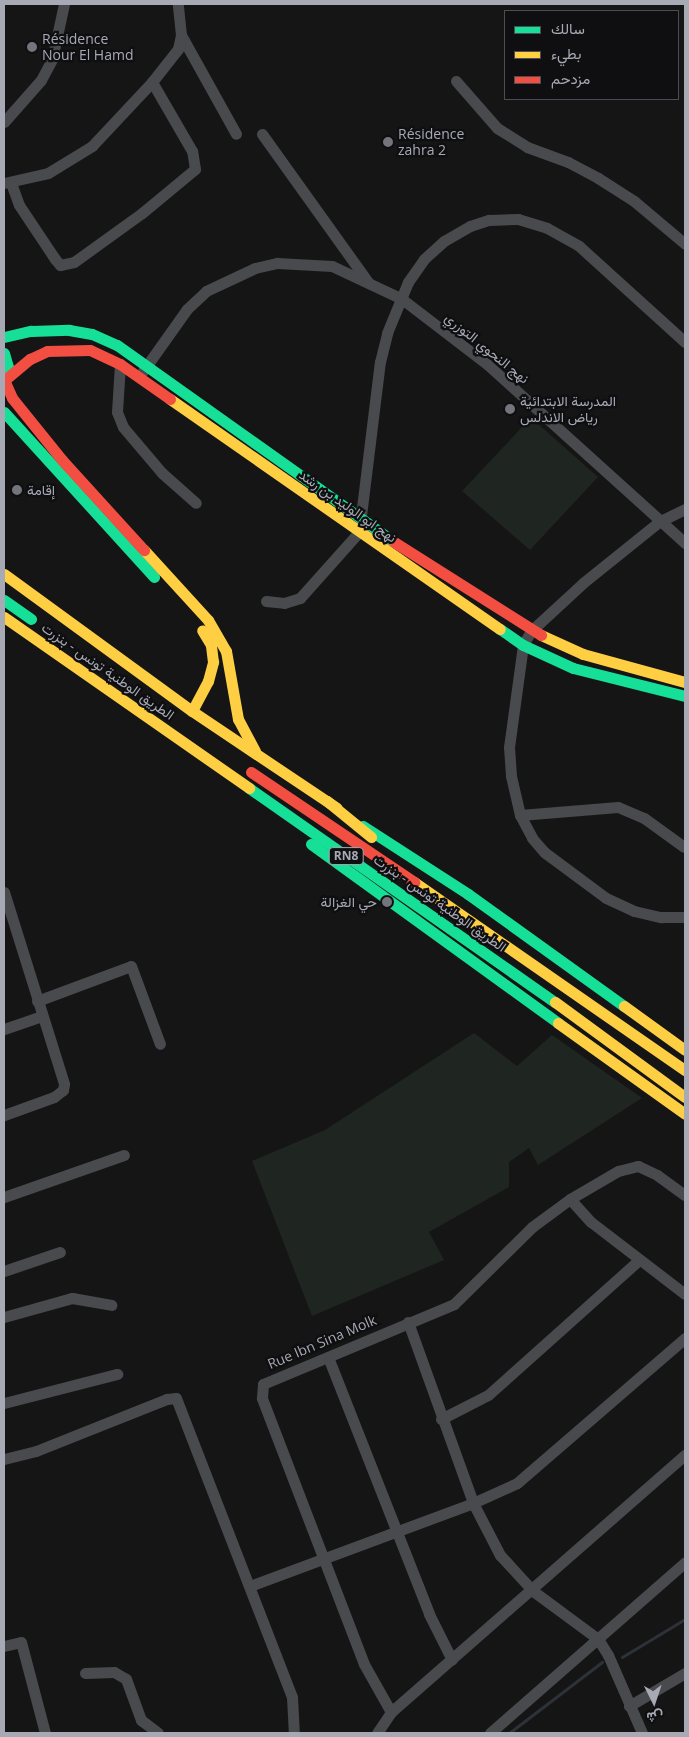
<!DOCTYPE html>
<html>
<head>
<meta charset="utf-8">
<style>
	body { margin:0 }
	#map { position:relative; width:689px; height:1737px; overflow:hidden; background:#151515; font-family:"Open Sans",Vazirmatn,sans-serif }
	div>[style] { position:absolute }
	.green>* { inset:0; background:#1f2520 }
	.stream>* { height:3px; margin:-1.5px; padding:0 1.5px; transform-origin:1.5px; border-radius:1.5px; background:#2d3239 }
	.street>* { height:11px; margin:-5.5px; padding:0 5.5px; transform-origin:5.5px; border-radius:5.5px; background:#494a4d }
	.fast>* { height:11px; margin:-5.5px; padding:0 5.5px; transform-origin:5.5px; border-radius:5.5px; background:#16e098 }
	.slow>* { height:11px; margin:-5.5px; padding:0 5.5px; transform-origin:5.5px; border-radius:5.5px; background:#ffcf43 }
	.jam>* { height:11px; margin:-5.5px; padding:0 5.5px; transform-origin:5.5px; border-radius:5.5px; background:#f24e42 }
	.dots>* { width:14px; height:14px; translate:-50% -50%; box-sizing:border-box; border:2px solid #0f0f11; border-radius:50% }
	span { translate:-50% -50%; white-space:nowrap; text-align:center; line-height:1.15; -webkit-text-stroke:4.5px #0f0f11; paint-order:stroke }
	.shield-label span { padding:1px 4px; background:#0f0f11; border:1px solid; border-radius:4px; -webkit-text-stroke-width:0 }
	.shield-label { font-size:12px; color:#a7a9b4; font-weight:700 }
	.poi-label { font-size:14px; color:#a7a9b4 }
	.left { translate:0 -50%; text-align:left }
	.right { translate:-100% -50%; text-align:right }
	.street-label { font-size:14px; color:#a7a9b4 }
	.frame { position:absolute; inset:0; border:5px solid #a7a9b4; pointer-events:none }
	.legend { position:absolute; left:504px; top:10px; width:175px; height:90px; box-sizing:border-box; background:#0f0f11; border:1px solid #4c4d52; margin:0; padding:6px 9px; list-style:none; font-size:15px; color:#a7a9b4 }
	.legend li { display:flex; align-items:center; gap:10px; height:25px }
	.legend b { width:25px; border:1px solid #4c4d52 }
	.north { position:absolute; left:629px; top:1677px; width:50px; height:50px; -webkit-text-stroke:4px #0f0f11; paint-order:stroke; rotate:176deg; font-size:14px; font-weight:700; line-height:20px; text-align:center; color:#a7a9b4 }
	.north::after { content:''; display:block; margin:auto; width:18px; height:22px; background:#a7a9b4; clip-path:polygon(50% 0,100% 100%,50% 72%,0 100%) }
</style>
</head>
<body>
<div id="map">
	<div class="green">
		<i style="clip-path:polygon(537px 423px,598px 477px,530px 550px,462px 491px,525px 424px)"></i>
		<i style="clip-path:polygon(474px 1033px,517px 1066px,552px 1035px,642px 1098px,538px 1165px,529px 1148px,509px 1162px,509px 1187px,429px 1232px,444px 1260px,312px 1316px,252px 1161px,325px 1130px)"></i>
	</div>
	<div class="stream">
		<i style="left:622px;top:1657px;width:74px;rotate:-31.1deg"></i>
		<i style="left:509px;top:1733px;width:117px;rotate:-37.4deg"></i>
	</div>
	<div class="street">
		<i style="left:181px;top:35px;width:113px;rotate:60.9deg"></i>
		<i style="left:456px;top:81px;width:62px;rotate:48.9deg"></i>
		<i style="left:497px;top:128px;width:36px;rotate:32deg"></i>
		<i style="left:527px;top:147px;width:44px;rotate:20.1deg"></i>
		<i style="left:568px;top:162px;width:34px;rotate:28deg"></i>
		<i style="left:598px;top:178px;width:43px;rotate:32.6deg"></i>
		<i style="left:634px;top:201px;width:67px;rotate:40.1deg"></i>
		<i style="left:4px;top:122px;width:56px;rotate:-48.6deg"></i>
		<i style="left:41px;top:80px;width:24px;rotate:-62deg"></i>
		<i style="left:52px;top:59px;width:56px;rotate:-77.7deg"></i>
		<i style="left:262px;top:134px;width:182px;rotate:54.4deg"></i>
		<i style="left:4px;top:183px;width:45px;rotate:-12.8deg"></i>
		<i style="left:48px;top:173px;width:52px;rotate:-31.5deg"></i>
		<i style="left:92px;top:146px;width:88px;rotate:-46.8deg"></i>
		<i style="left:152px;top:82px;width:42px;rotate:-51.8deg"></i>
		<i style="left:178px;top:49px;width:14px;rotate:-78deg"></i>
		<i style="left:181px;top:35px;width:31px;rotate:-96deg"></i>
		<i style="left:11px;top:183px;width:23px;rotate:70deg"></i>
		<i style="left:19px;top:205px;width:65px;rotate:56.3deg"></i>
		<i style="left:55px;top:259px;width:8px;rotate:50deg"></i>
		<i style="left:60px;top:265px;width:14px;rotate:-12deg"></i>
		<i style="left:74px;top:262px;width:84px;rotate:-35.8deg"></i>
		<i style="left:142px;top:213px;width:69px;rotate:-39.7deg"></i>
		<i style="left:195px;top:169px;width:18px;rotate:-99deg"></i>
		<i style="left:192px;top:151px;width:80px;rotate:-120.1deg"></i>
		<i style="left:120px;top:364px;width:48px;rotate:93.6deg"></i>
		<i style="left:117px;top:412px;width:16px;rotate:68deg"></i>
		<i style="left:123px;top:427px;width:60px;rotate:49.7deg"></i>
		<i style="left:162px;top:473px;width:45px;rotate:41.4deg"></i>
		<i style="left:143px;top:371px;width:76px;rotate:-54.6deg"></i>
		<i style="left:187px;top:309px;width:26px;rotate:-43deg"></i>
		<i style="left:206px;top:291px;width:54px;rotate:-25.1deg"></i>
		<i style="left:255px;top:268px;width:23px;rotate:-13deg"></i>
		<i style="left:277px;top:263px;width:55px;rotate:3.1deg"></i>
		<i style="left:332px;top:266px;width:77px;rotate:25.2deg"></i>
		<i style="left:402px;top:299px;width:108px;rotate:37.5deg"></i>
		<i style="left:488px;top:365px;width:266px;rotate:42.1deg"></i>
		<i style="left:685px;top:509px;width:28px;rotate:154deg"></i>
		<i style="left:660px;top:521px;width:99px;rotate:141.2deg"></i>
		<i style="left:583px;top:583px;width:71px;rotate:137.3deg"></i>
		<i style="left:531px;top:631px;width:16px;rotate:120deg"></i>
		<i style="left:523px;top:645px;width:103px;rotate:97.8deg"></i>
		<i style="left:509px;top:747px;width:29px;rotate:86deg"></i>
		<i style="left:511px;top:776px;width:40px;rotate:77deg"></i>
		<i style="left:520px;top:815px;width:26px;rotate:62deg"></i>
		<i style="left:532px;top:838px;width:18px;rotate:49deg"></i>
		<i style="left:544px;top:852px;width:77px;rotate:36.6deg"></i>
		<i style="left:606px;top:898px;width:31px;rotate:25deg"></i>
		<i style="left:634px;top:911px;width:28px;rotate:13deg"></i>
		<i style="left:661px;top:917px;width:24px"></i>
		<i style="left:266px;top:601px;width:18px;rotate:6deg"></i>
		<i style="left:284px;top:603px;width:17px;rotate:-17deg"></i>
		<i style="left:300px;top:598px;width:89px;rotate:-48.2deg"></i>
		<i style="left:359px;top:532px;width:171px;rotate:-83deg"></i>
		<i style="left:380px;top:362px;width:30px;rotate:-76deg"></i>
		<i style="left:387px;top:333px;width:55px;rotate:-67.6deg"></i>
		<i style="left:408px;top:282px;width:28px;rotate:-55deg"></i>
		<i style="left:424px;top:259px;width:27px;rotate:-42deg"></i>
		<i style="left:444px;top:241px;width:30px;rotate:-30deg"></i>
		<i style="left:470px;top:226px;width:20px;rotate:-18deg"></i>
		<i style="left:489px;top:220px;width:29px;rotate:-2deg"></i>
		<i style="left:518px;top:219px;width:30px;rotate:17deg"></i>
		<i style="left:547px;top:228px;width:37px;rotate:29deg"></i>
		<i style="left:579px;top:246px;width:143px;rotate:42.2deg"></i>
		<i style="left:520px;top:815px;width:98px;rotate:-4.7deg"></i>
		<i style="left:618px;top:807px;width:28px;rotate:23deg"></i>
		<i style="left:644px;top:818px;width:49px;rotate:35.9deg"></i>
		<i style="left:4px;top:892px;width:201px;rotate:72.6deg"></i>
		<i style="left:64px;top:1084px;width:6px;rotate:99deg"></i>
		<i style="left:63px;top:1090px;width:11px;rotate:142deg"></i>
		<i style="left:54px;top:1097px;width:53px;rotate:160.2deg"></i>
		<i style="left:37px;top:1001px;width:100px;rotate:-20.4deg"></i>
		<i style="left:131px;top:966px;width:83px;rotate:69.6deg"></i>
		<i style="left:4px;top:1029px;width:40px;rotate:-18.9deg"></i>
		<i style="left:4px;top:1197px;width:127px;rotate:-19.3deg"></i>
		<i style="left:570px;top:1199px;width:31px;rotate:48deg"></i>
		<i style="left:591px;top:1222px;width:118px;rotate:37.5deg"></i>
		<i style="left:4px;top:1271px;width:59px;rotate:-18.7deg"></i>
		<i style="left:4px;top:1317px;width:71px;rotate:-15.6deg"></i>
		<i style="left:72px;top:1298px;width:40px;rotate:10deg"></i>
		<i style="left:408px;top:1322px;width:192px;rotate:70.2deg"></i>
		<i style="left:473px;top:1503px;width:59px;rotate:62.6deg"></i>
		<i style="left:500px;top:1555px;width:49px;rotate:47.5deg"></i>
		<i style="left:533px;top:1591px;width:81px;rotate:36.4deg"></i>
		<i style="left:598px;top:1639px;width:19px;rotate:58deg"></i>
		<i style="left:608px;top:1655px;width:85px;rotate:66.4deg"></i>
		<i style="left:328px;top:1357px;width:276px;rotate:68.5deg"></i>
		<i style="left:429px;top:1614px;width:51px;rotate:63.4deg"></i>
		<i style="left:4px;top:1403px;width:117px;rotate:-14.4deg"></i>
		<i style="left:441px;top:1419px;width:53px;rotate:-27.1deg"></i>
		<i style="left:488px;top:1395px;width:203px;rotate:-41.8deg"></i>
		<i style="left:4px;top:1459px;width:33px;rotate:-14deg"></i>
		<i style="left:36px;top:1451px;width:141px;rotate:-21.7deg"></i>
		<i style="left:167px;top:1399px;width:9px;rotate:-6deg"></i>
		<i style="left:176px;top:1398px;width:321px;rotate:68.8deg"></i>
		<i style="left:292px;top:1697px;width:36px;rotate:87deg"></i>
		<i style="left:250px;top:1586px;width:238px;rotate:-20.4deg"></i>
		<i style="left:473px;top:1503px;width:48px;rotate:-24.4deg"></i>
		<i style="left:517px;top:1483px;width:222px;rotate:-40.8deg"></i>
		<i style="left:4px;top:1646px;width:17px;rotate:-13deg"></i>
		<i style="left:21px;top:1642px;width:94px;rotate:75.2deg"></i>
		<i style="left:85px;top:1673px;width:29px;rotate:-2deg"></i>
		<i style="left:114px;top:1672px;width:14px;rotate:30deg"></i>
		<i style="left:126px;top:1679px;width:44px;rotate:69.9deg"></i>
		<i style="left:141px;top:1720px;width:21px;rotate:37deg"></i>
		<i style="left:629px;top:1706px;width:65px;rotate:-30.5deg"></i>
		<i style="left:391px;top:1712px;width:55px;rotate:-119.4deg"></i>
		<i style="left:364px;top:1664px;width:285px;rotate:-111deg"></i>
		<i style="left:262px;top:1398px;width:14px;rotate:-86deg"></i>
		<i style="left:263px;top:1384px;width:207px;rotate:-22.7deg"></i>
		<i style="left:454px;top:1304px;width:110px;rotate:-44.6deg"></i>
		<i style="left:532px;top:1227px;width:47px;rotate:-36.4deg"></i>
		<i style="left:570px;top:1199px;width:56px;rotate:-30.3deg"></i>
		<i style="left:618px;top:1171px;width:21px;rotate:-14deg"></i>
		<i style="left:638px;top:1166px;width:21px;rotate:25deg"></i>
		<i style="left:657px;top:1175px;width:34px;rotate:36deg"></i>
		<i style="left:377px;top:1733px;width:25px;rotate:-56deg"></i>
		<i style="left:391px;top:1712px;width:390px;rotate:-41.2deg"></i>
		<i style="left:490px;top:1733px;width:259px;rotate:-41.2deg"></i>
	</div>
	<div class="fast">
		<i style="left:4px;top:337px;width:28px;rotate:-13deg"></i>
		<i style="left:31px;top:331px;width:38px;rotate:-2deg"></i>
		<i style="left:69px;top:330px;width:23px;rotate:10deg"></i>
		<i style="left:92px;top:334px;width:27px;rotate:24deg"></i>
		<i style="left:117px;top:345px;width:340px;rotate:35.4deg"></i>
		<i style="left:4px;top:353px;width:15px;rotate:74deg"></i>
		<i style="left:8px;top:367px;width:14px;rotate:102deg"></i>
		<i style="left:4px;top:412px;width:223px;rotate:47.7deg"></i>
		<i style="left:4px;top:600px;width:33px;rotate:35deg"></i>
		<i style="left:500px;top:629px;width:28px;rotate:35deg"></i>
		<i style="left:523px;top:645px;width:55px;rotate:24.7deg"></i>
		<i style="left:573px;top:668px;width:115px;rotate:14deg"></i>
		<i style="left:249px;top:788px;width:373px;rotate:35deg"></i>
		<i style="left:363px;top:826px;width:125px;rotate:32.9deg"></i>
		<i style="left:468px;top:894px;width:192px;rotate:35.7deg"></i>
		<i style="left:311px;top:844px;width:305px;rotate:35.9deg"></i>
	</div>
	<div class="slow">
		<i style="left:170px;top:399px;width:402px;rotate:34.9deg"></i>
		<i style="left:144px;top:550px;width:95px;rotate:47.6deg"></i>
		<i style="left:208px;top:620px;width:36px;rotate:60deg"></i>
		<i style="left:226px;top:651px;width:69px;rotate:80deg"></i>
		<i style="left:238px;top:719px;width:36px;rotate:62deg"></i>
		<i style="left:4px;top:574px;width:233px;rotate:36.1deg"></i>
		<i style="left:192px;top:711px;width:174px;rotate:33.8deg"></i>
		<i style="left:4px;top:617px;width:299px;rotate:34.9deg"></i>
		<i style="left:541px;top:635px;width:46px;rotate:24.3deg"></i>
		<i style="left:583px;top:654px;width:106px;rotate:15.4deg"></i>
		<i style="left:192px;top:711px;width:34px;rotate:-62deg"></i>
		<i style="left:208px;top:681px;width:20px;rotate:-75deg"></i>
		<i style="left:213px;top:662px;width:17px;rotate:-97deg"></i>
		<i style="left:211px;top:645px;width:17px;rotate:-121deg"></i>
		<i style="left:327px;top:801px;width:57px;rotate:39.3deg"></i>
		<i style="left:414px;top:882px;width:330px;rotate:34.8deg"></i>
		<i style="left:555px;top:1002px;width:161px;rotate:36.2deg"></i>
		<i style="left:624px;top:1006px;width:75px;rotate:35.8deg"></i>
		<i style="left:558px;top:1023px;width:156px;rotate:35.6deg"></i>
	</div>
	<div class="jam">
		<i style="left:7px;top:378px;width:30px;rotate:-40deg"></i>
		<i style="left:30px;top:359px;width:19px;rotate:-25deg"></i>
		<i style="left:47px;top:351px;width:43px;rotate:-1.3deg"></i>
		<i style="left:90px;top:350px;width:33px;rotate:25deg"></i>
		<i style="left:120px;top:364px;width:61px;rotate:35deg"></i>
		<i style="left:5px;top:382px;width:17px;rotate:66deg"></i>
		<i style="left:12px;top:398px;width:80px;rotate:51.1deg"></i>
		<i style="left:62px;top:460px;width:122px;rotate:47.7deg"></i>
		<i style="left:394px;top:542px;width:174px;rotate:32.3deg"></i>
		<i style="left:251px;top:772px;width:197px;rotate:34deg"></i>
	</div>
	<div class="dots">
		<i style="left:32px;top:47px;background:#74757c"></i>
		<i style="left:388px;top:142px;background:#74757c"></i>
		<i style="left:510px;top:409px;background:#74757c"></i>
		<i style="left:17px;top:490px;background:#74757c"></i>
		<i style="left:387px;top:902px;background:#74757c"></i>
	</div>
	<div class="shield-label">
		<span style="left:346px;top:856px">RN8</span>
	</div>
	<div class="poi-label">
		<span class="left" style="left:42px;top:47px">Résidence<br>Nour El Hamd</span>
		<span class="left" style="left:398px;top:142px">Résidence<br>zahra 2</span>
		<span class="left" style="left:520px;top:409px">المدرسة الابتدائية<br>رياض الاندلس</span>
		<span class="left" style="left:27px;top:490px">إقامة</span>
		<span class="right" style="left:377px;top:902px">حي الغزالة</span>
	</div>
	<div class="street-label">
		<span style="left:487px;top:348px;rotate:39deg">نهج النحوي التوزري</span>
		<span style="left:348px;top:506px;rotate:35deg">نهج ابو الوليد بن رشد</span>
		<span style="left:108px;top:671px;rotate:35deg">الطريق الوطنية تونس - بنزرت</span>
		<span style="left:440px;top:903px;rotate:35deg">الطريق الوطنية تونس - بنزرت</span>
		<span style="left:322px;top:1342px;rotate:-23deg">Rue Ibn Sina Molk</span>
	</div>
	<div class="frame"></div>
	<ul class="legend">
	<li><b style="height:6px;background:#16e098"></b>سالك</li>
	<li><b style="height:6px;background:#ffcf43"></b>بطيء</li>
	<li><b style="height:6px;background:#f24e42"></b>مزدحم</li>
	</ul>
	<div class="north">ش</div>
</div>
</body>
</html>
